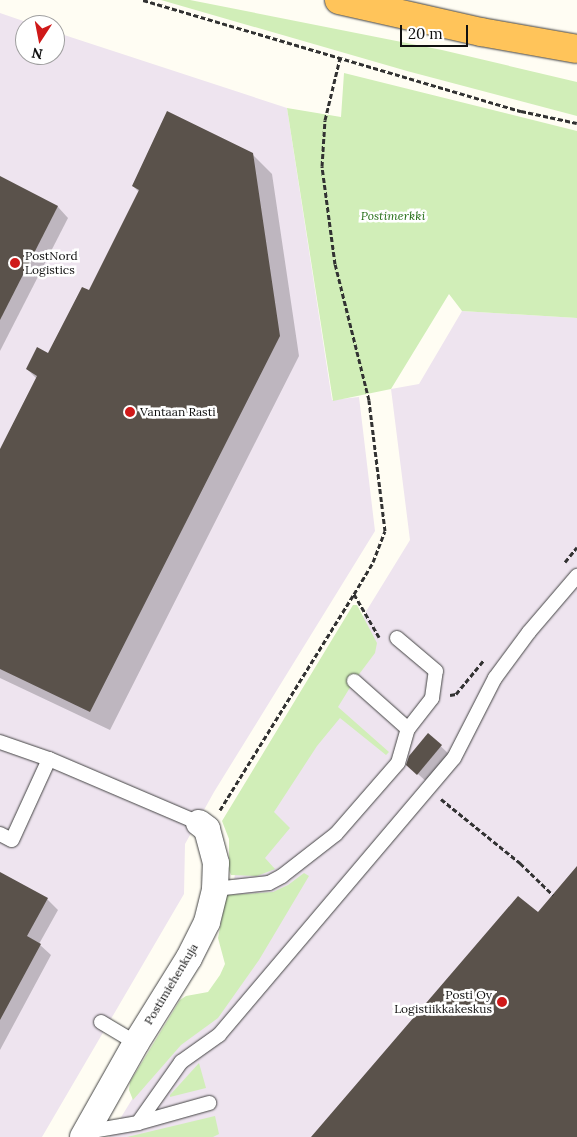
<!DOCTYPE html>
<html>
<head>
<meta charset="utf-8">
<style>
	body { margin:0 }
	#map { position:relative; width:577px; height:1137px; overflow:hidden; background:#fffdf3; font-family:Lora,serif }
	div>[style] { position:absolute }
	.industrial>* { inset:0; background:#eee4ef }
	.green>* { inset:0; background:#d1eeb8 }
	.shadow>* { inset:0; background:#0003 }
	.building>* { inset:0; background:#5a524b }
	.path>* { height:3px; margin-top:-1.5px; transform-origin:0; background:repeating-linear-gradient(90deg,#323232 0 5px,transparent 0 7.5px) }
	.roads { filter:drop-shadow(0 0 1px #434343) drop-shadow(0 0 1px #434343) }
	.service>* { height:14px; margin:-7px; padding:0 7px; transform-origin:7px; border-radius:7px; background:#fff }
	.minor>* { height:26px; margin:-13px; padding:0 13px; transform-origin:13px; border-radius:13px; background:#fff }
	.trunk>* { height:28px; margin:-14px; padding:0 14px; transform-origin:14px; border-radius:14px; background:#ffc45a }
	.dots>* { width:14px; height:14px; translate:-50% -50%; box-sizing:border-box; border:2px solid #fff; border-radius:50% }
	span { translate:-50% -50%; white-space:nowrap; text-align:center; line-height:1.15; -webkit-text-stroke:5px #fff; paint-order:stroke }
	.park-label { font-size:12px; color:#276f19; font-style:italic }
	.poi-label { font-size:12px; color:#101010 }
	.left { translate:0 -50%; text-align:left }
	.right { translate:-100% -50%; text-align:right }
	.street-label { font-size:12px; color:#101010 }
	.north { position:absolute; left:15px; top:15px; width:50px; height:50px; box-sizing:border-box; background:#fff; border:1px solid #9f9f9f; border-radius:50%; rotate:191deg; font-size:14px; font-weight:700; line-height:20px; text-align:center; color:#101010 }
	.north::after { content:''; display:block; margin:auto; width:18px; height:22px; background:#cf1919; clip-path:polygon(50% 0,100% 100%,50% 72%,0 100%) }
	.scale { position:absolute; left:400px; top:25px; width:68px; height:22px; box-sizing:border-box; border:2px solid #101010; border-top:0; padding-left:6px; font-size:15px; line-height:18px; white-space:nowrap; color:#101010; -webkit-text-stroke:4px #fff; paint-order:stroke }
</style>
</head>
<body>
<div id="map">
	<div class="industrial">
		<i style="clip-path:polygon(0 13px,35px 25px,25px 25px,25px 55px,55px 55px,55px 32px,287px 108px,332px 400px,359px 397px,375px 531px,214px 792px,185px 844px,184px 894px,42px 1137px,0 1137px)"></i>
		<i style="clip-path:polygon(462px 311px,577px 318px,577px 1137px,109px 1137px,189px 1006px,209px 1009px,235px 965px,225px 945px,244px 810px,410px 540px,391px 389px,419px 384px)"></i>
	</div>
	<div class="green">
		<i style="clip-path:polygon(161px 0,190px 0,442px 50px,577px 82px,577px 116px,407px 71px)"></i>
		<i style="clip-path:polygon(344px 73px,577px 131px,577px 318px,462px 311px,449px 294px,391px 389px,333px 401px,287px 108px,341px 117px)"></i>
		<i style="clip-path:polygon(353px 605px,357px 605px,377px 643px,375px 653px,354px 681px,338px 707px,389px 752px,386px 755px,340px 718px,317px 746px,274px 812px,290px 828px,265px 858px,275px 869px,257px 876px,231px 875px,229px 870px,229px 839px,222px 821px)"></i>
		<i style="clip-path:polygon(304px 873px,309px 876px,259px 960px,218px 1018px,181px 1045px,133px 1100px,129px 1090px,130px 1082px,180px 1000px,186px 996px,208px 992px,220px 975px,225px 964px,218px 938px,226px 898px,228px 895px,273px 892px,288px 885px)"></i>
		<i style="clip-path:polygon(199px 1063px,206px 1088px,170px 1097px,170px 1095px)"></i>
		<i style="clip-path:polygon(215px 1116px,219px 1134px,213px 1137px,127px 1137px)"></i>
	</div>
	<div class="shadow">
		<i style="clip-path:polygon(252px 154px,272px 174px,299px 356px,110px 730px,0 678px,0 452px,37px 379px,27px 369px,49px 355px,90px 292px,139px 192px,133px 186px)"></i>
		<i style="clip-path:polygon(0 178px,58px 207px,68px 218px,0 351px)"></i>
		<i style="clip-path:polygon(429px 735px,452px 757px,429px 784px,408px 765px)"></i>
		<i style="clip-path:polygon(0 874px,47px 899px,58px 910px,39px 944px,51px 955px,0 1050px)"></i>
	</div>
	<div class="building">
		<i style="clip-path:polygon(167px 111px,253px 153px,280px 336px,90px 712px,0 669px,0 449px,37px 376px,26px 369px,37px 347px,48px 353px,82px 287px,89px 290px,139px 190px,132px 186px)"></i>
		<i style="clip-path:polygon(0 176px,58px 206px,0 320px)"></i>
		<i style="clip-path:polygon(428px 733px,442px 745px,417px 775px,406px 765px,409px 756px)"></i>
		<i style="clip-path:polygon(577px 866px,577px 1137px,311px 1137px,518px 896px,538px 912px)"></i>
		<i style="clip-path:polygon(0 872px,48px 898px,27px 936px,41px 944px,0 1020px)"></i>
	</div>
	<div class="path">
		<i style="left:143px;top:0;width:394px;rotate:16.4deg"></i>
		<i style="left:521px;top:111px;width:57px;rotate:12.1deg"></i>
		<i style="left:565px;top:562px;width:19px;rotate:-51deg"></i>
		<i style="left:354px;top:594px;width:50px;rotate:59.8deg"></i>
		<i style="left:450px;top:695px;width:6px;rotate:-9deg"></i>
		<i style="left:456px;top:694px;width:43px;rotate:-50.7deg"></i>
		<i style="left:441px;top:799px;width:102px;rotate:39deg"></i>
		<i style="left:520px;top:863px;width:46px;rotate:44.1deg"></i>
		<i style="left:220px;top:810px;width:254px;rotate:-58.2deg"></i>
		<i style="left:354px;top:594px;width:37px;rotate:-59deg"></i>
		<i style="left:373px;top:562px;width:33px;rotate:-69deg"></i>
		<i style="left:385px;top:531px;width:132px;rotate:-97deg"></i>
		<i style="left:369px;top:400px;width:140px;rotate:-104deg"></i>
		<i style="left:335px;top:264px;width:99px;rotate:-97.6deg"></i>
		<i style="left:322px;top:166px;width:46px;rotate:-86.3deg"></i>
		<i style="left:325px;top:120px;width:64px;rotate:-76.4deg"></i>
	</div>
	<div class="roads">
		<div class="service">
			<i style="left:354px;top:681px;width:72px;rotate:41.6deg"></i>
			<i style="left:0;top:742px;width:52px;rotate:19.1deg"></i>
			<i style="left:49px;top:759px;width:163px;rotate:23.1deg"></i>
			<i style="left:0;top:834px;width:13px;rotate:27deg"></i>
			<i style="left:12px;top:840px;width:89px;rotate:-65.4deg"></i>
			<i style="left:215px;top:889px;width:54px;rotate:-6.3deg"></i>
			<i style="left:269px;top:883px;width:15px;rotate:-28deg"></i>
			<i style="left:282px;top:876px;width:68px;rotate:-37.9deg"></i>
			<i style="left:336px;top:834px;width:94px;rotate:-48.9deg"></i>
			<i style="left:398px;top:763px;width:35px;rotate:-74deg"></i>
			<i style="left:408px;top:729px;width:39px;rotate:-52deg"></i>
			<i style="left:432px;top:698px;width:27px;rotate:-82deg"></i>
			<i style="left:436px;top:671px;width:51px;rotate:-139.8deg"></i>
			<i style="left:101px;top:1022px;width:41px;rotate:31deg"></i>
			<i style="left:138px;top:1123px;width:75px;rotate:-54.8deg"></i>
			<i style="left:181px;top:1062px;width:47px;rotate:-35.4deg"></i>
			<i style="left:219px;top:1035px;width:363px;rotate:-49.7deg"></i>
			<i style="left:454px;top:758px;width:90px;rotate:-62.9deg"></i>
			<i style="left:495px;top:678px;width:57px;rotate:-53.5deg"></i>
			<i style="left:529px;top:632px;width:74px;rotate:-49.4deg"></i>
			<i style="left:86px;top:1132px;width:53px;rotate:-9.8deg"></i>
			<i style="left:138px;top:1123px;width:74px;rotate:-15.7deg"></i>
		</div>
		<div class="minor">
			<i style="left:83px;top:1137px;width:108px;rotate:-60.6deg"></i>
			<i style="left:136px;top:1043px;width:100px;rotate:-58.1deg"></i>
			<i style="left:189px;top:958px;width:40px;rotate:-63.4deg"></i>
			<i style="left:207px;top:922px;width:34px;rotate:-76deg"></i>
			<i style="left:215px;top:889px;width:26px;rotate:-88deg"></i>
			<i style="left:216px;top:863px;width:35px;rotate:-105deg"></i>
			<i style="left:207px;top:829px;width:10px;rotate:-143deg"></i>
		</div>
		<div class="trunk">
			<i style="left:339px;top:0;width:146px;rotate:12.7deg"></i>
			<i style="left:481px;top:32px;width:97px;rotate:10deg"></i>
		</div>
	</div>
	<div class="dots">
		<i style="left:15px;top:263px;background:#cf1919"></i>
		<i style="left:130px;top:412px;background:#cf1919"></i>
		<i style="left:502px;top:1002px;background:#cf1919"></i>
	</div>
	<div class="park-label">
		<span style="left:393px;top:216px">Postimerkki</span>
	</div>
	<div class="poi-label">
		<span class="left" style="left:25px;top:263px">PostNord<br>Logistics</span>
		<span class="left" style="left:140px;top:412px">Vantaan Rasti</span>
		<span class="right" style="left:492px;top:1002px">Posti Oy<br>Logistiikkakeskus</span>
	</div>
	<div class="street-label">
		<span style="left:171px;top:984px;rotate:-59deg">Postimiehenkuja</span>
	</div>
	<div class="north">N</div>
	<div class="scale">20 m</div>
</div>
</body>
</html>
